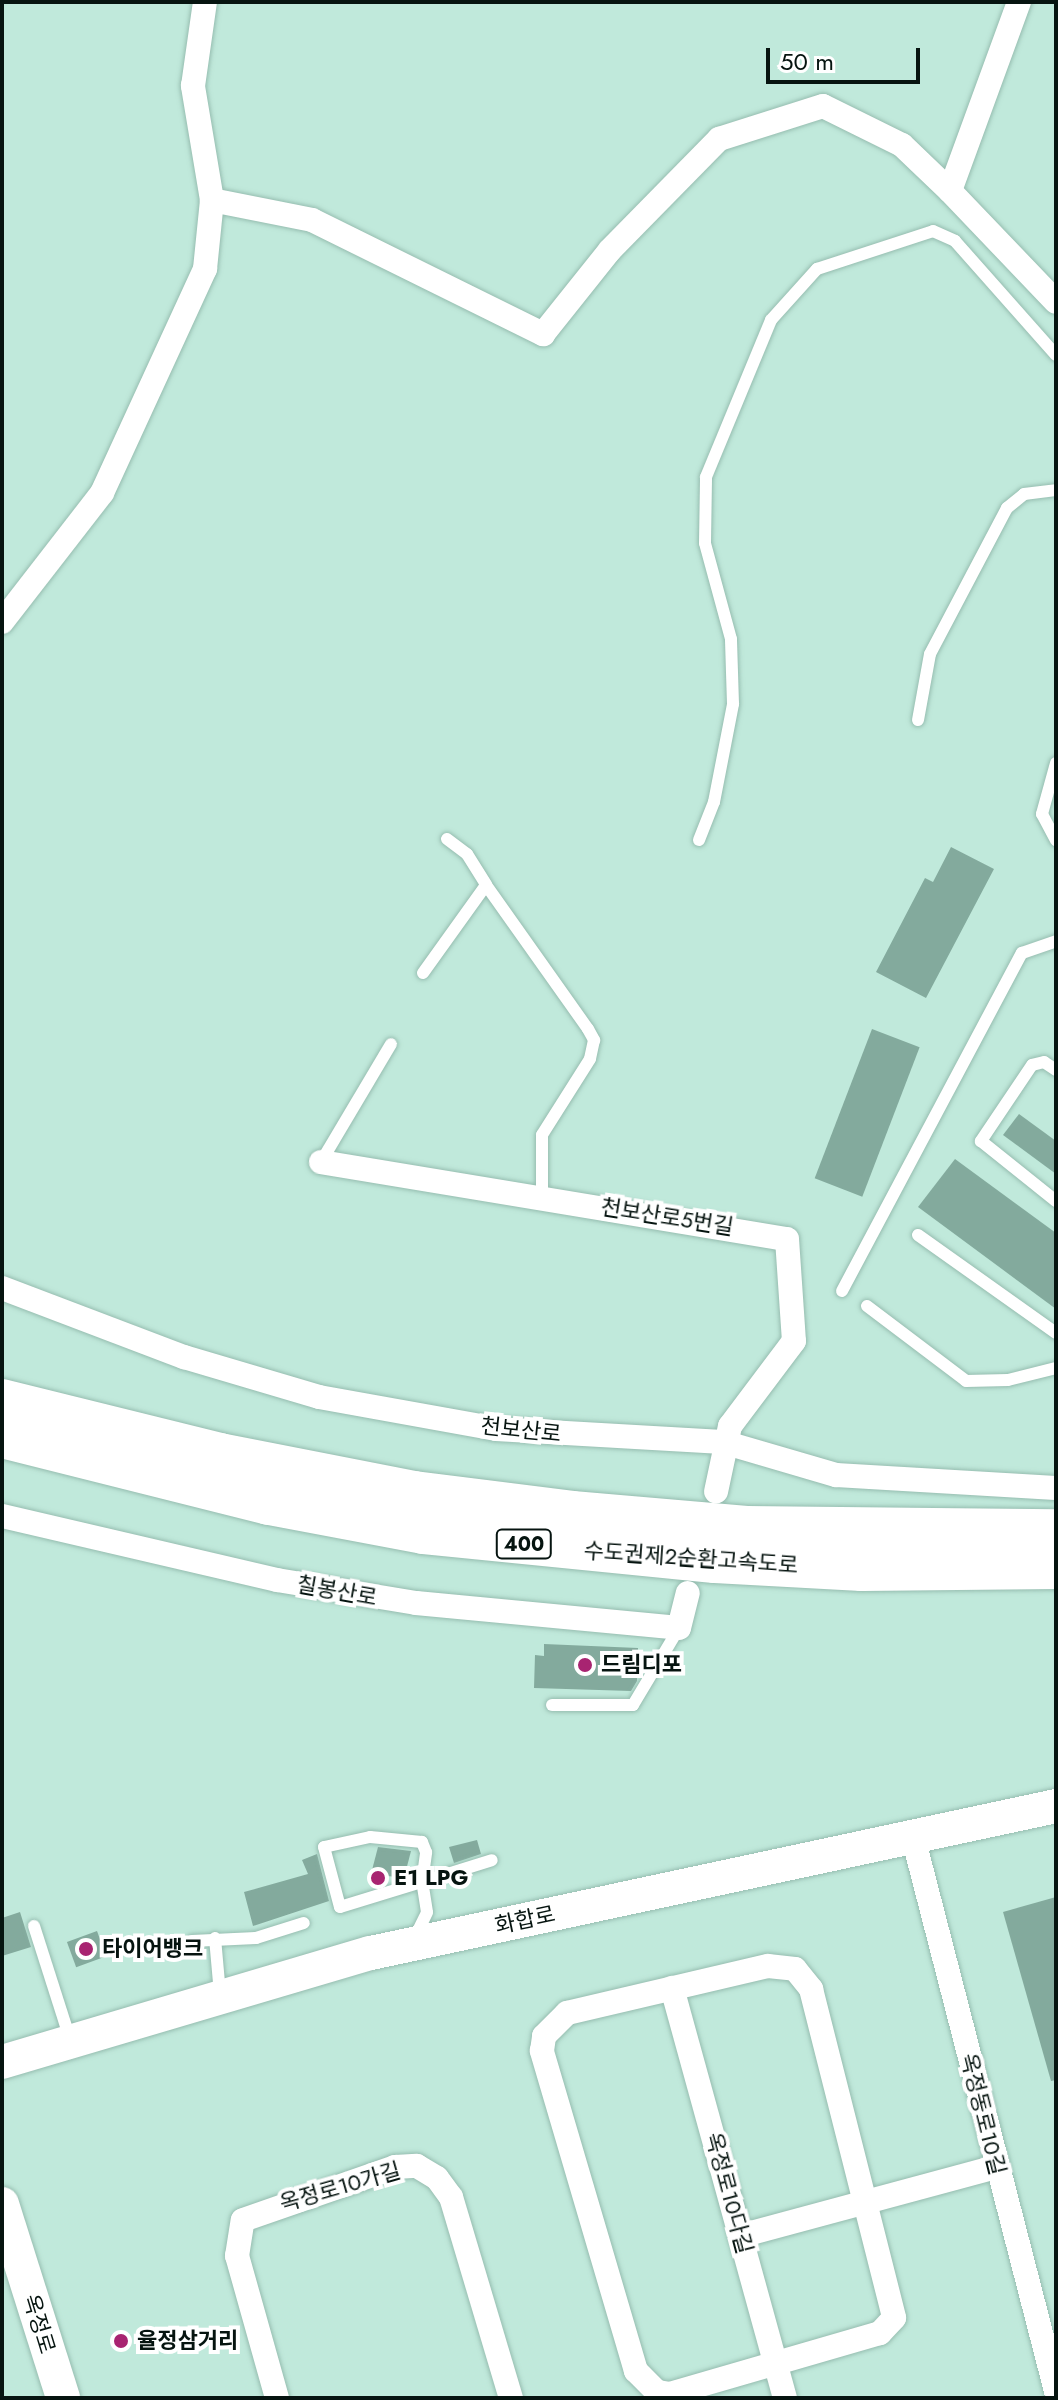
<!DOCTYPE html>
<html>
<head>
<meta charset="utf-8">
<style>
	body { margin:0 }
	#map { position:relative; width:1058px; height:2400px; overflow:hidden; background:#c0e9db; font-family:Jost,"Noto Sans KR",sans-serif }
	div>[style] { position:absolute }
	.building>* { inset:0; background:#83aa9d; transform-origin:0 0 }
	.roads { filter:drop-shadow(0 0 2px #96bdb0) drop-shadow(0 0 2px #96bdb0) }
	.lane>* { height:12px; margin:-6px; padding:0 6px; transform-origin:6px; border-radius:6px; background:#fff }
	.street>* { height:24px; margin:-12px; padding:0 12px; transform-origin:12px; border-radius:12px; background:#fff }
	.secondary>* { height:34px; margin:-17px; padding:0 17px; transform-origin:17px; border-radius:17px; background:#fff }
	.highway>* { height:44px; margin:-22px; padding:0 22px; transform-origin:22px; border-radius:22px; background:#fff }
	.dots>* { width:22px; height:22px; translate:-50% -50%; box-sizing:border-box; border:4px solid #fff; border-radius:50% }
	span { translate:-50% -50%; white-space:nowrap; text-align:center; line-height:1.15; -webkit-text-stroke:8px #fff; paint-order:stroke }
	.shield-label span { padding:2px 6px; background:#fff; border:2px solid; border-radius:6px; -webkit-text-stroke-width:0 }
	.shield-label { font-size:20px; color:#061410; font-weight:700 }
	.street-label { font-size:22px; color:#061410 }
	.poi-label { font-size:22px; color:#061410; font-weight:700 }
	.left { translate:0 -50%; text-align:left }
	.frame { position:absolute; inset:0; border:4px solid #061410; pointer-events:none }
	.scale { position:absolute; left:766px; top:48px; width:154px; height:36px; box-sizing:border-box; border:4px solid #061410; border-top:0; padding-left:10px; font-size:24px; line-height:28px; white-space:nowrap; color:#061410; -webkit-text-stroke:6px #fff; paint-order:stroke }
</style>
</head>
<body>
<div id="map">
	<div class="building">
		<i style="clip-path:polygon(951px 847px,994px 869px,926px 998px,876px 972px,925px 878px,933px 882px)"></i>
		<i style="left:872px;top:1029px;width:51px;height:160px;rotate:21deg"></i>
		<i style="clip-path:polygon(1019px 1114px,1056px 1141px,1056px 1174px,1003px 1135px)"></i>
		<i style="clip-path:polygon(955px 1159px,1056px 1233px,1056px 1309px,918px 1207px)"></i>
		<i style="clip-path:polygon(544px 1644px,638px 1648px,637px 1681px,631px 1691px,534px 1688px,535px 1655px,544px 1656px)"></i>
		<i style="clip-path:polygon(477px 1840px,481px 1854px,454px 1863px,449px 1847px)"></i>
		<i style="clip-path:polygon(378px 1847px,411px 1851px,404px 1878px,371px 1874px)"></i>
		<i style="clip-path:polygon(317px 1854px,329px 1901px,253px 1926px,244px 1892px,308px 1874px,302px 1860px)"></i>
		<i style="clip-path:polygon(1056px 1897px,1056px 2080px,1051px 2081px,1003px 1912px)"></i>
		<i style="clip-path:polygon(20px 1912px,31px 1947px,2px 1956px,2px 1918px)"></i>
		<i style="left:97px;top:1931px;width:27px;height:32px;rotate:70deg"></i>
	</div>
	<div class="roads">
		<div class="lane">
			<i style="left:918px;top:720px;width:67px;rotate:-79.7deg"></i>
			<i style="left:930px;top:654px;width:165px;rotate:-62.2deg"></i>
			<i style="left:1007px;top:508px;width:22px;rotate:-39deg"></i>
			<i style="left:1024px;top:494px;width:32px;rotate:-7deg"></i>
			<i style="left:1056px;top:763px;width:53px;rotate:105.4deg"></i>
			<i style="left:1042px;top:814px;width:30px;rotate:62deg"></i>
			<i style="left:447px;top:839px;width:25px;rotate:37deg"></i>
			<i style="left:467px;top:854px;width:36px;rotate:58deg"></i>
			<i style="left:699px;top:840px;width:41px;rotate:-68.5deg"></i>
			<i style="left:714px;top:802px;width:100px;rotate:-79deg"></i>
			<i style="left:733px;top:704px;width:65px;rotate:-91.8deg"></i>
			<i style="left:731px;top:639px;width:99px;rotate:-105.2deg"></i>
			<i style="left:705px;top:543px;width:66px;rotate:-89.1deg"></i>
			<i style="left:706px;top:477px;width:170px;rotate:-67.5deg"></i>
			<i style="left:771px;top:320px;width:69px;rotate:-48deg"></i>
			<i style="left:817px;top:269px;width:122px;rotate:-18.1deg"></i>
			<i style="left:933px;top:231px;width:24px;rotate:24deg"></i>
			<i style="left:955px;top:241px;width:152px;rotate:48.5deg"></i>
			<i style="left:423px;top:973px;width:108px;rotate:-54.4deg"></i>
			<i style="left:486px;top:885px;width:176px;rotate:54.7deg"></i>
			<i style="left:588px;top:1029px;width:13px;rotate:61deg"></i>
			<i style="left:594px;top:1040px;width:19px;rotate:102deg"></i>
			<i style="left:590px;top:1059px;width:90px;rotate:122.3deg"></i>
			<i style="left:542px;top:1135px;width:62px;rotate:90deg"></i>
			<i style="left:1056px;top:1070px;width:14px;rotate:-146deg"></i>
			<i style="left:1044px;top:1062px;width:12px;rotate:166deg"></i>
			<i style="left:1032px;top:1065px;width:92px;rotate:123.9deg"></i>
			<i style="left:981px;top:1141px;width:96px;rotate:38.7deg"></i>
			<i style="left:321px;top:1162px;width:137px;rotate:-59.3deg"></i>
			<i style="left:918px;top:1235px;width:169px;rotate:35.4deg"></i>
			<i style="left:842px;top:1291px;width:383px;rotate:-62deg"></i>
			<i style="left:1022px;top:953px;width:36px;rotate:-19deg"></i>
			<i style="left:867px;top:1306px;width:124px;rotate:37.1deg"></i>
			<i style="left:966px;top:1381px;width:42px;rotate:-1.4deg"></i>
			<i style="left:1008px;top:1380px;width:49px;rotate:-14deg"></i>
			<i style="left:552px;top:1705px;width:81px"></i>
			<i style="left:633px;top:1705px;width:90px;rotate:-59.1deg"></i>
			<i style="left:34px;top:1926px;width:119px;rotate:72.3deg"></i>
			<i style="left:416px;top:1935px;width:25px;rotate:-64deg"></i>
			<i style="left:427px;top:1912px;width:30px;rotate:-99deg"></i>
			<i style="left:422px;top:1882px;width:30px;rotate:-82deg"></i>
			<i style="left:426px;top:1852px;width:11px;rotate:-112deg"></i>
			<i style="left:422px;top:1842px;width:52px;rotate:-174.5deg"></i>
			<i style="left:370px;top:1837px;width:47px;rotate:167.7deg"></i>
			<i style="left:324px;top:1847px;width:62px;rotate:75.1deg"></i>
			<i style="left:340px;top:1907px;width:86px;rotate:-17deg"></i>
			<i style="left:422px;top:1882px;width:73px;rotate:-17.4deg"></i>
			<i style="left:215px;top:1938px;width:56px;rotate:84.9deg"></i>
			<i style="left:192px;top:1941px;width:64px;rotate:-2.7deg"></i>
			<i style="left:256px;top:1938px;width:50px;rotate:-17.4deg"></i>
		</div>
		<div class="street">
			<i style="left:1019px;top:2px;width:201px;rotate:110.1deg"></i>
			<i style="left:950px;top:191px;width:153px;rotate:46.3deg"></i>
			<i style="left:212px;top:200px;width:102px;rotate:11.3deg"></i>
			<i style="left:312px;top:220px;width:258px;rotate:26.3deg"></i>
			<i style="left:543px;top:334px;width:107px;rotate:-51.4deg"></i>
			<i style="left:610px;top:250px;width:156px;rotate:-45.5deg"></i>
			<i style="left:719px;top:139px;width:109px;rotate:-17.6deg"></i>
			<i style="left:823px;top:106px;width:88px;rotate:26.3deg"></i>
			<i style="left:902px;top:145px;width:66px;rotate:43.8deg"></i>
			<i style="left:2px;top:622px;width:163px;rotate:-52.2deg"></i>
			<i style="left:102px;top:493px;width:247px;rotate:-65.3deg"></i>
			<i style="left:205px;top:269px;width:69px;rotate:-84.2deg"></i>
			<i style="left:212px;top:200px;width:116px;rotate:-99.5deg"></i>
			<i style="left:193px;top:86px;width:85px;rotate:-81.9deg"></i>
			<i style="left:321px;top:1162px;width:472px;rotate:9.4deg"></i>
			<i style="left:787px;top:1239px;width:102px;rotate:86.1deg"></i>
			<i style="left:794px;top:1341px;width:106px;rotate:127deg"></i>
			<i style="left:730px;top:1426px;width:67px;rotate:102deg"></i>
			<i style="left:2px;top:1288px;width:195px;rotate:20.8deg"></i>
			<i style="left:184px;top:1357px;width:141px;rotate:16.5deg"></i>
			<i style="left:319px;top:1397px;width:180px;rotate:10.2deg"></i>
			<i style="left:496px;top:1429px;width:227px;rotate:3.3deg"></i>
			<i style="left:723px;top:1442px;width:118px;rotate:16.3deg"></i>
			<i style="left:836px;top:1475px;width:220px;rotate:3.4deg"></i>
			<i style="left:2px;top:1516px;width:282px;rotate:13.1deg"></i>
			<i style="left:277px;top:1580px;width:141px;rotate:9.4deg"></i>
			<i style="left:416px;top:1603px;width:264px;rotate:5.4deg"></i>
			<i style="left:679px;top:1628px;width:36px;rotate:-76deg"></i>
			<i style="left:913px;top:1837px;width:572px;rotate:75.53deg"></i>
			<i style="left:768px;top:1966px;width:27px;rotate:6deg"></i>
			<i style="left:795px;top:1969px;width:26px;rotate:51deg"></i>
			<i style="left:811px;top:1989px;width:339px;rotate:75.8deg"></i>
			<i style="left:894px;top:2318px;width:21px;rotate:133deg"></i>
			<i style="left:880px;top:2333px;width:219px;rotate:163.8deg"></i>
			<i style="left:670px;top:2394px;width:13px;rotate:-171deg"></i>
			<i style="left:657px;top:2392px;width:30px;rotate:-135deg"></i>
			<i style="left:636px;top:2371px;width:334px;rotate:-106.4deg"></i>
			<i style="left:542px;top:2051px;width:15px;rotate:-82deg"></i>
			<i style="left:544px;top:2036px;width:33px;rotate:-45deg"></i>
			<i style="left:567px;top:2013px;width:206px;rotate:-13.2deg"></i>
			<i style="left:672px;top:1988px;width:425px;rotate:74.6deg"></i>
			<i style="left:740px;top:2236px;width:265px;rotate:-15.1deg"></i>
			<i style="left:277px;top:2398px;width:148px;rotate:-105.7deg"></i>
			<i style="left:237px;top:2256px;width:36px;rotate:-81deg"></i>
			<i style="left:243px;top:2220px;width:161px;rotate:-19.2deg"></i>
			<i style="left:395px;top:2167px;width:22px;rotate:-3deg"></i>
			<i style="left:417px;top:2166px;width:23px;rotate:31deg"></i>
			<i style="left:437px;top:2178px;width:24px;rotate:54deg"></i>
			<i style="left:451px;top:2197px;width:210px;rotate:73.4deg"></i>
		</div>
		<div class="secondary">
			<i style="left:2px;top:2062px;width:385px;rotate:-16.5deg"></i>
			<i style="left:371px;top:1953px;width:701px;rotate:-12.11deg"></i>
			<i style="left:2px;top:2204px;width:203px;rotate:72.5deg"></i>
		</div>
		<div class="highway">
			<i style="left:2px;top:1401px;width:225px;rotate:13.9deg"></i>
			<i style="left:220px;top:1455px;width:198px;rotate:11.1deg"></i>
			<i style="left:414px;top:1493px;width:159px;rotate:7.2deg"></i>
			<i style="left:572px;top:1513px;width:175px;rotate:4.9deg"></i>
			<i style="left:746px;top:1528px;width:310px;rotate:0.6deg"></i>
			<i style="left:2px;top:1436px;width:275px;rotate:14.1deg"></i>
			<i style="left:269px;top:1503px;width:158px;rotate:10.6deg"></i>
			<i style="left:424px;top:1532px;width:292px;rotate:5.7deg"></i>
			<i style="left:715px;top:1561px;width:147px;rotate:3.1deg"></i>
			<i style="left:862px;top:1569px;width:194px;rotate:-0.6deg"></i>
		</div>
	</div>
	<div class="dots">
		<i style="left:585px;top:1665px;background:#a82471"></i>
		<i style="left:378px;top:1878px;background:#a82471"></i>
		<i style="left:86px;top:1949px;background:#a82471"></i>
		<i style="left:121px;top:2341px;background:#a82471"></i>
	</div>
	<div class="shield-label">
		<span style="left:524px;top:1544px">400</span>
	</div>
	<div class="street-label">
		<span style="left:667px;top:1217px;rotate:9deg">천보산로5번길</span>
		<span style="left:521px;top:1430px;rotate:6deg">천보산로</span>
		<span style="left:691px;top:1558px;rotate:4deg">수도권제2순환고속도로</span>
		<span style="left:337px;top:1591px;rotate:10deg">칠봉산로</span>
		<span style="left:525px;top:1920px;rotate:-12deg">화합로</span>
		<span style="left:983px;top:2114px;rotate:76deg">옥정동로10길</span>
		<span style="left:340px;top:2187px;rotate:-16deg">옥정로10가길</span>
		<span style="left:729px;top:2193px;rotate:75deg">옥정로10다길</span>
		<span style="left:39px;top:2324px;rotate:73deg">옥정로</span>
	</div>
	<div class="poi-label">
		<span class="left" style="left:601px;top:1665px">드림디포</span>
		<span class="left" style="left:394px;top:1878px">E1 LPG</span>
		<span class="left" style="left:102px;top:1949px">타이어뱅크</span>
		<span class="left" style="left:137px;top:2341px">율정삼거리</span>
	</div>
	<div class="frame"></div>
	<div class="scale">50 m</div>
</div>
</body>
</html>
